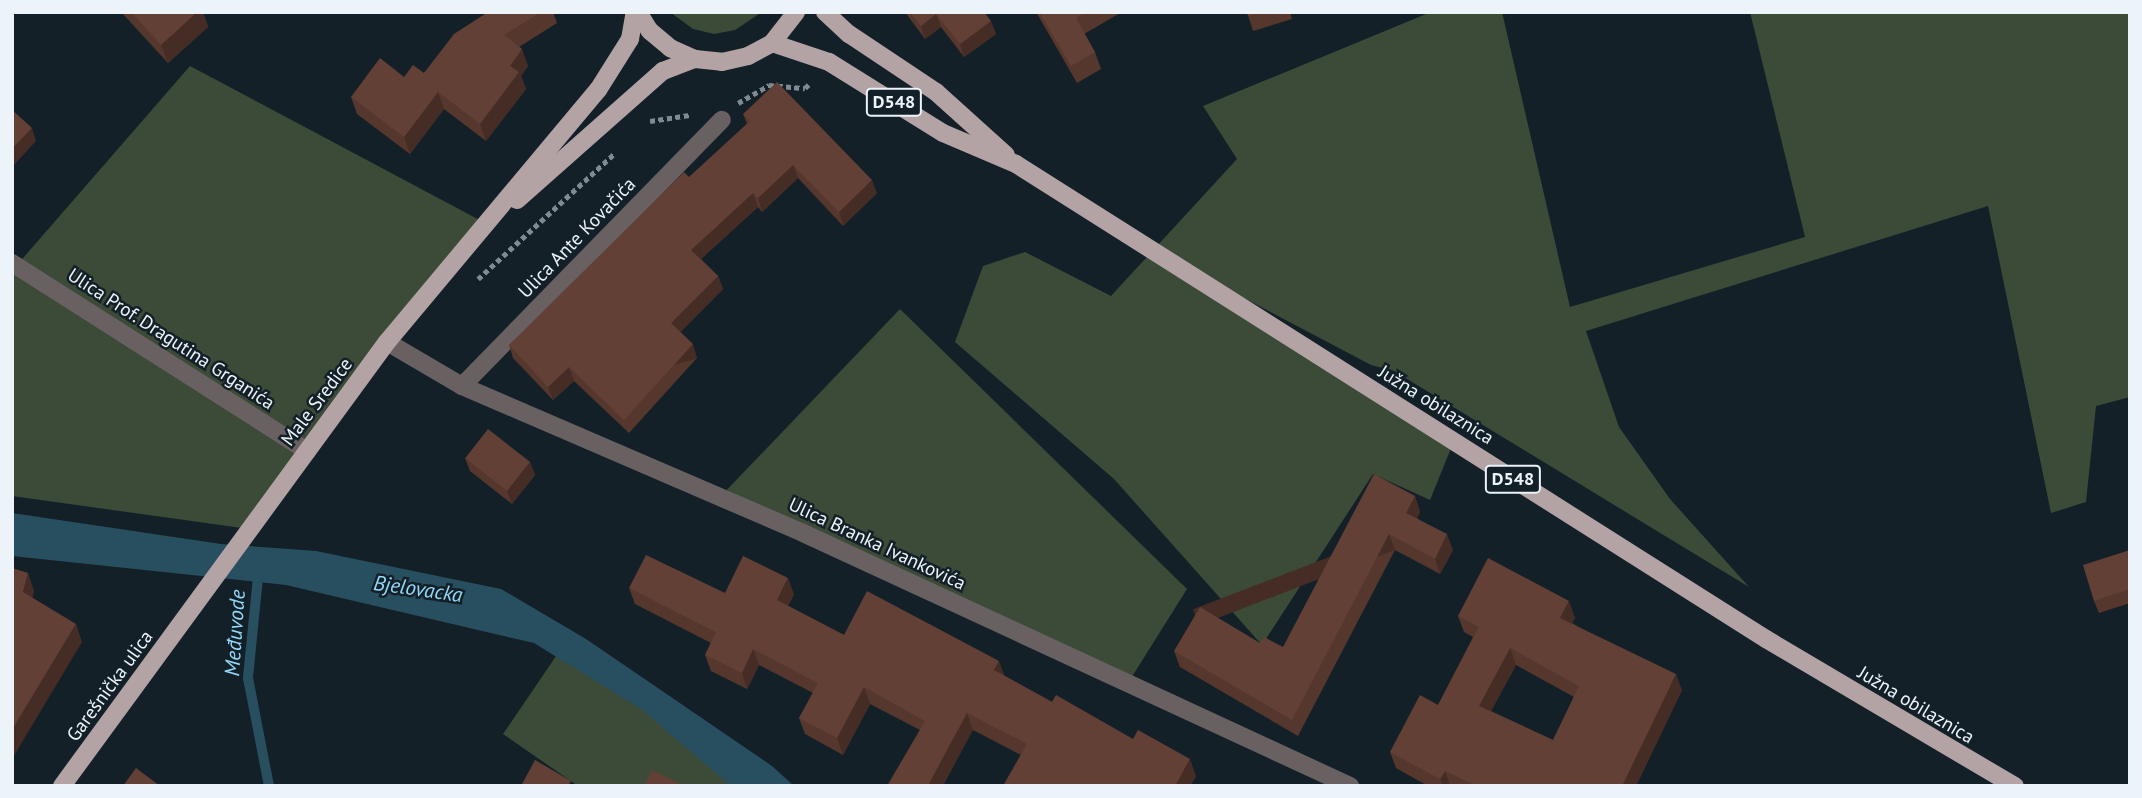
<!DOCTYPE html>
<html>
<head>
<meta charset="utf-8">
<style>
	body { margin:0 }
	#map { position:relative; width:2142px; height:798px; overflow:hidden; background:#142028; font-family:"PT Sans",sans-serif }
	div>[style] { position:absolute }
	.green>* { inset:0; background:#3c4a38 }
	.water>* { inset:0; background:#284f60 }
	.stream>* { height:10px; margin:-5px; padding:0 5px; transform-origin:5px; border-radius:5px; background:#284f60 }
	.path>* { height:4.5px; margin-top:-2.25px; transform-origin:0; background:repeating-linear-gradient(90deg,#808a91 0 5px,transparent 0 8.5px) }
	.minor>* { height:18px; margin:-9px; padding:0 9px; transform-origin:9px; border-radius:9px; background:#686061 }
	.major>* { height:18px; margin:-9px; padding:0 9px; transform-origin:9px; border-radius:9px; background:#b3a3a5 }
	.wall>* { inset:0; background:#55372e }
	.shaded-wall>* { inset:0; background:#452d26; transform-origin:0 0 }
	.building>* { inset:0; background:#634036; transform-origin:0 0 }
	span { translate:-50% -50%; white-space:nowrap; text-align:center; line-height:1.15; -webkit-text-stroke:5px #142028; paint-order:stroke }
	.shield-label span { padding:2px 5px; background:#142028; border:2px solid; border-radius:5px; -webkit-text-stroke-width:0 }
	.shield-label { font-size:18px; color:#ecf3f9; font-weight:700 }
	.street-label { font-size:19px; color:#ecf3f9 }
	.water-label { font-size:21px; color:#92d8f8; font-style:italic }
	.frame { position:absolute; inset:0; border:14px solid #ecf3f9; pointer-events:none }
</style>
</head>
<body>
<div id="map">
	<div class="green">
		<i style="clip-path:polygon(670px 12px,762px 12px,735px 30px,714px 34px,693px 29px)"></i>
		<i style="clip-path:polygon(1431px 12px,1502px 12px,1570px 307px,1805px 237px,1750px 12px,2130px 12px,2130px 397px,2096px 406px,2086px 502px,2051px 513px,1988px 206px,1586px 331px,1619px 427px,1670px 499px,1749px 587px,1394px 371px,1371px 365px,1164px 256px,1454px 441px,1430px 500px,1373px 474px,1262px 645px,1114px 479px,955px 342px,983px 266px,1025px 252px,1111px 296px,1237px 159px,1203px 106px)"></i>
		<i style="clip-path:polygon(190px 66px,487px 224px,249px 529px,12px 496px,12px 263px,17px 265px)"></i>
		<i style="clip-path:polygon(900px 309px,1187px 589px,1128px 683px,720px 497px)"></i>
		<i style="clip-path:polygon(567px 640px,770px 786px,578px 786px,503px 734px)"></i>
	</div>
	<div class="water">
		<i style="clip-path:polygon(12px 513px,221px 544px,316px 551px,501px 589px,586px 639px,772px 766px,794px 786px,731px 786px,641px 709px,534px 643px,286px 585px,12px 556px)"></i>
	</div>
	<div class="stream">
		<i style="left:259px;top:567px;width:112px;rotate:95.7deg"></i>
		<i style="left:248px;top:678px;width:110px;rotate:79deg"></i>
	</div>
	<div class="path">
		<i style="left:738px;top:103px;width:36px;rotate:-30deg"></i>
		<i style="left:769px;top:85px;width:36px;rotate:5deg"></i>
		<i style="left:805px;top:88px;width:7px;rotate:-45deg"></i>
		<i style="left:650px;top:121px;width:40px;rotate:-8.5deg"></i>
		<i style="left:478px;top:279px;width:185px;rotate:-42.6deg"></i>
	</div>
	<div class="minor">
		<i style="left:12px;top:263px;width:350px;rotate:32.5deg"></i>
		<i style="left:387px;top:342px;width:87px;rotate:30.4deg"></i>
		<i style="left:462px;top:386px;width:371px;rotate:23.3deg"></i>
		<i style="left:803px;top:533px;width:603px;rotate:24.82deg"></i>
		<i style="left:462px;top:386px;width:372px;rotate:-45.7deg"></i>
	</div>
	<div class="major">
		<i style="left:638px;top:12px;width:22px;rotate:58deg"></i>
		<i style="left:650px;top:31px;width:26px;rotate:40deg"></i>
		<i style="left:670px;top:48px;width:27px;rotate:24deg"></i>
		<i style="left:695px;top:59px;width:27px;rotate:6deg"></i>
		<i style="left:722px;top:62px;width:27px;rotate:-13deg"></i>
		<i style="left:748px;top:56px;width:27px;rotate:-28deg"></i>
		<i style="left:772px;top:43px;width:39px;rotate:-52deg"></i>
		<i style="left:825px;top:12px;width:33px;rotate:43deg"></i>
		<i style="left:849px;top:34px;width:105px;rotate:33.7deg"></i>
		<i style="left:936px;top:92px;width:94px;rotate:42deg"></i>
		<i style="left:772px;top:43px;width:60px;rotate:18.4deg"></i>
		<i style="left:829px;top:62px;width:134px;rotate:31.9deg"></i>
		<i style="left:943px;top:133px;width:79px;rotate:23deg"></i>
		<i style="left:1016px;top:164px;width:888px;rotate:32.35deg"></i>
		<i style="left:1766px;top:639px;width:289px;rotate:30.6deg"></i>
		<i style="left:517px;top:200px;width:195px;rotate:-41.5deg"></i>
		<i style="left:663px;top:71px;width:34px;rotate:-21deg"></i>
		<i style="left:62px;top:786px;width:550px;rotate:-53.8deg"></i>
		<i style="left:387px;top:342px;width:329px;rotate:-50.1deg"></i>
		<i style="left:598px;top:90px;width:60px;rotate:-57.9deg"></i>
		<i style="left:630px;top:39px;width:27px;rotate:-80deg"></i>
	</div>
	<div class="wall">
		<i style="clip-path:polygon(121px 12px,203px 12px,208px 27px,168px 63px)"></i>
		<i style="clip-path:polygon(488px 12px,553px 12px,557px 23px,519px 47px,528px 66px,521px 76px,526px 89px,486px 141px,444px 109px,410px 154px,357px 114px,351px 97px,404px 77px,424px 73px)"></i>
		<i style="clip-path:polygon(905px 12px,984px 12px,996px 34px,964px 57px,941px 27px,925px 39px)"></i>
		<i style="clip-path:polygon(1036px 12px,1122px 12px,1084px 34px,1095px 52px,1101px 69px,1077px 83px)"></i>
		<i style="clip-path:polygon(1247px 12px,1290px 12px,1292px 19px,1253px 31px)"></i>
		<i style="clip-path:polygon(743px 114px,877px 193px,843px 226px,798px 178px,762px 212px,758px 207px,701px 259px,718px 276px,723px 289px,680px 332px,697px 358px,629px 433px,574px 381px,553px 400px,513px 358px,509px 345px,747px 124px)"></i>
		<i style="clip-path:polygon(465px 458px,530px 462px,535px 475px,512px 504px,470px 471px)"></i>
		<i style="clip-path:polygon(1415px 496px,1420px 512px,1417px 518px,1453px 550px,1440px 574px,1395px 550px,1298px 736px,1180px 667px,1174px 651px,1260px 643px,1283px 647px)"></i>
		<i style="clip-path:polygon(2130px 550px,2130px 603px,2099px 613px,2094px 601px)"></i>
		<i style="clip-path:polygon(629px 588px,725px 593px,794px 594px,788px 606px,844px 635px,1005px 676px,1052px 702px,1196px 776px,1190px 786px,1003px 786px,1021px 755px,973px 730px,920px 730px,870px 704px,843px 755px,805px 734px,799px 718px,813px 693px,759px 665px,747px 689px,711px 671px,705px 655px,711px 643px,635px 604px)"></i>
		<i style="clip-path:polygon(evenodd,1458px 616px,1575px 618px,1572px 623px,1682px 690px,1636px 786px,1428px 786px,1396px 768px,1390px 752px,1438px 705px,1473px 637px,1464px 632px,1458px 616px,1516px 665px,1574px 697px,1553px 740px,1491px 711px,1516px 665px)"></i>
	</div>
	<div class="shaded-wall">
		<i style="clip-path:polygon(197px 12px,203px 12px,208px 27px,168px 63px,161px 45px)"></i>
		<i style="clip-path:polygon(936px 14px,941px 27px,925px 39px,921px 26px)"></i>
		<i style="clip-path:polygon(991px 21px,996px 34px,964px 57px,960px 44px)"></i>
		<i style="clip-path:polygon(522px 49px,528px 66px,521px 76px,526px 89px,486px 141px,480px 124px,510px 66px)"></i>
		<i style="clip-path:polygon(438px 92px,444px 109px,410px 154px,404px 137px)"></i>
		<i style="clip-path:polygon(32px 128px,36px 141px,12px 167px,12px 149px)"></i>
		<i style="clip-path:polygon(793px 165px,798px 178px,762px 212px,758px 198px)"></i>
		<i style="clip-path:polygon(872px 180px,877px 193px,843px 226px,839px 212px)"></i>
		<i style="clip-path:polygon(753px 193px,758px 207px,696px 263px,691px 250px)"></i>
		<i style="clip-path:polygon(718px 276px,723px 289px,676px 337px,671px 323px)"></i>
		<i style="left:693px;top:344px;width:15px;height:103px;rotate:74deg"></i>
		<i style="clip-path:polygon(569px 367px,574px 381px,553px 400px,548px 387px)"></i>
		<i style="clip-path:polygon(530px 462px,535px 475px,512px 504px,507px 491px)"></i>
		<i style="clip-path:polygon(1415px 496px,1420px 512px,1411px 528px,1406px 513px)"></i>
		<i style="left:1389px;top:534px;width:17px;height:210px;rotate:69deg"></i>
		<i style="clip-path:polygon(1447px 534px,1453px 550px,1440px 574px,1435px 559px)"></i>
		<i style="clip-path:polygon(28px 573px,34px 591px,30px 610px,23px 592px)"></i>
		<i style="clip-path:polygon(788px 578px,794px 594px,783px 616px,777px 600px)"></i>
		<i style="clip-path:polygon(1569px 601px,1575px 618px,1566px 634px,1560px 618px)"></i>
		<i style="clip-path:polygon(76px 624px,82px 642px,12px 759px,12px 730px)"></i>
		<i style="clip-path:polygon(1510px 648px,1516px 665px,1485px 722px,1479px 706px)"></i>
		<i style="clip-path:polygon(753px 649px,759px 665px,747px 689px,742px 673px)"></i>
		<i style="clip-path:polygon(999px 661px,1005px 677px,994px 670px)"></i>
		<i style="clip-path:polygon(1676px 674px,1682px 690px,1636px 786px,1622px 786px)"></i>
		<i style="clip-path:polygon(864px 687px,870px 704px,843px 755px,837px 738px)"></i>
		<i style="clip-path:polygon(967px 713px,973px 730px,943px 786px,928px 786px)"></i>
		<i style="clip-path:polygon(1190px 759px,1196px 776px,1190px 786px,1175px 786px)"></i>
		<i style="clip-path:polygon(1445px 771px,1450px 786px,1443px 786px,1440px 779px)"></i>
	</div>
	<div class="building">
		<i style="clip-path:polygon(131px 12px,197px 12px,161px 45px)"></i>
		<i style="clip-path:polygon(488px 12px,541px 12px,504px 35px,522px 49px,510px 66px,519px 72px,480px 124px,438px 92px,404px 137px,351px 97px,380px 58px,404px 77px,413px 65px,424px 73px,454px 34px)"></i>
		<i style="clip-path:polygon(910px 12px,984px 12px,991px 21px,960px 44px,936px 14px,921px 26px)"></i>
		<i style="clip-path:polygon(1039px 12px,1086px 12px,1076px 18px,1095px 52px,1071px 66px)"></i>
		<i style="clip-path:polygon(1247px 12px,1260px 12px,1248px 16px)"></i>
		<i style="clip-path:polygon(777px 82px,872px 180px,839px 212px,793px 165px,758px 198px,753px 193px,691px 250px,718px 276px,671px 323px,693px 344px,624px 420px,569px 367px,548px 387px,509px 345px,684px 172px,689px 177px,750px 121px,743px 114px)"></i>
		<i style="clip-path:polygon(12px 110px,32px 128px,12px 149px)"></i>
		<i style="left:488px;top:429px;width:53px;height:37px;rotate:38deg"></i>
		<i style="clip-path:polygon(1374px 474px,1415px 496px,1406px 513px,1447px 534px,1435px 559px,1389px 534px,1292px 720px,1174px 651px,1200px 607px,1260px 643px,1264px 637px,1283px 647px)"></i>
		<i style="clip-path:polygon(2130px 550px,2130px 589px,2094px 601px,2083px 565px)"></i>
		<i style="clip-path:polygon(646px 555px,725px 593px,743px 556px,788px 578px,777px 600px,844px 635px,867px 591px,999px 661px,994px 670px,1052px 702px,1056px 695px,1133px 739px,1138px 730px,1190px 759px,1175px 786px,1003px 786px,1027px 744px,967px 713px,928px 786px,887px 786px,925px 721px,864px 687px,837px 738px,799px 718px,818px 683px,753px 649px,742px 673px,705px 655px,716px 632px,629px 588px)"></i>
		<i style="clip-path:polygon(evenodd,1488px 558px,1569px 601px,1560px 618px,1676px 674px,1622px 786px,1477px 786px,1445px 771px,1440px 779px,1390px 752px,1420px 695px,1438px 705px,1479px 627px,1458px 616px,1488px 558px,1510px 648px,1579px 686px,1553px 740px,1479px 706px,1510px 648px)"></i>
		<i style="clip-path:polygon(12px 568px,28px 573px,23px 592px,76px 624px,12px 730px)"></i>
		<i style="clip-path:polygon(535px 760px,571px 781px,568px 786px,521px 786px)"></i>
		<i style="clip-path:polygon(136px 768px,160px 786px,123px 786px)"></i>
		<i style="clip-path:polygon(652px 770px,685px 786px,644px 786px)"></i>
	</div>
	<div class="shield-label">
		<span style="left:894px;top:102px">D548</span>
		<span style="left:1513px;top:479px">D548</span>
	</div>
	<div class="street-label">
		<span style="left:577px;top:238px;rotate:-46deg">Ulica Ante Kovačića</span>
		<span style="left:171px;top:339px;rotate:33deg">Ulica Prof. Dragutina Grganića</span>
		<span style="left:317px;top:402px;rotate:-53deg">Male Sredice</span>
		<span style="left:1436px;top:405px;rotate:32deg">Južna obilaznica</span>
		<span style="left:877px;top:544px;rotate:25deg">Ulica Branka Ivankovića</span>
		<span style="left:110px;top:686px;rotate:-54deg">Garešnička ulica</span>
		<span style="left:1916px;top:705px;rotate:31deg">Južna obilaznica</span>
	</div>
	<div class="water-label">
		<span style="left:418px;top:589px;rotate:8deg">Bjelovacka</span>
		<span style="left:235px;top:633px;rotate:-86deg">Međuvode</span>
	</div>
	<div class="frame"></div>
</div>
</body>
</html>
